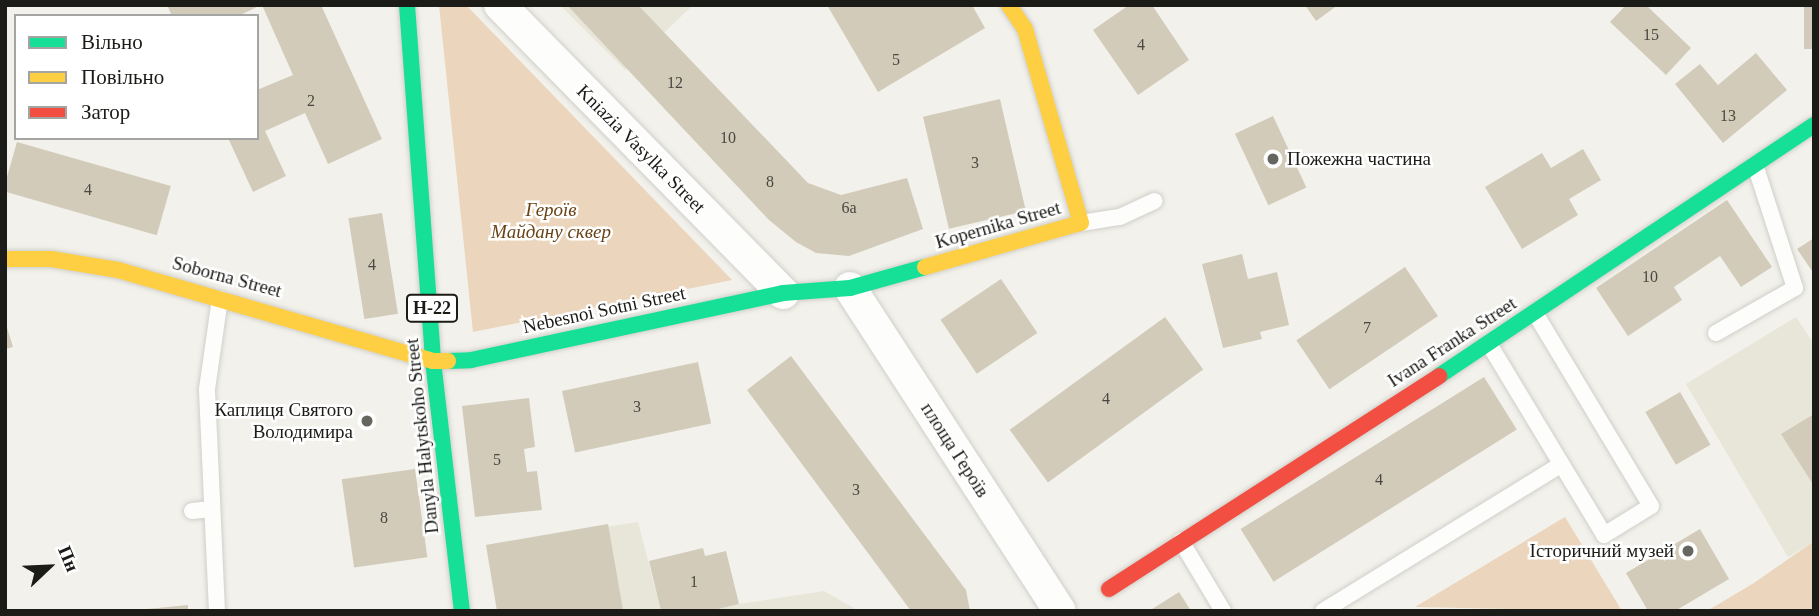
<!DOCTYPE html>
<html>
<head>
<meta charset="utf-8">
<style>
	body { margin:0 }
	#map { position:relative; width:1819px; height:616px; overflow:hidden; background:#f2f1eb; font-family:"Times New Roman",serif }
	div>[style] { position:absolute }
	.built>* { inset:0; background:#e7e6d9 }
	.green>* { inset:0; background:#ebd5bc }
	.building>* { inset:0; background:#d2cbba; transform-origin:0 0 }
	.roads { filter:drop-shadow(0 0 2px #d0cfca) drop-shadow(0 0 2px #d0cfca) }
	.lane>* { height:16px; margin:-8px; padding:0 8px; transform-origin:8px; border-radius:8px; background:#fdfdfc }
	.street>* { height:32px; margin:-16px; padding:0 16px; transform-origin:16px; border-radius:16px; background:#fdfdfc }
	.fast>* { height:16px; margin:-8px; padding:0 8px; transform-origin:8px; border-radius:8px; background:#16e098 }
	.slow>* { height:16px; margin:-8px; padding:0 8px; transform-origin:8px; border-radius:8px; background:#ffcf43 }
	.jam>* { height:16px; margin:-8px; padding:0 8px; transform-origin:8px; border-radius:8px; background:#f24e42 }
	.dots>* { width:19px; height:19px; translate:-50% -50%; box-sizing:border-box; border:4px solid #fff; border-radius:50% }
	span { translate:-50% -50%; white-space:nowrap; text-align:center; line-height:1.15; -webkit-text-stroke:5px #fff; paint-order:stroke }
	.number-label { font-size:16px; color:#494740 }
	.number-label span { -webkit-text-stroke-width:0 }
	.shield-label span { padding:2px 5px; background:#fff; border:2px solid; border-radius:5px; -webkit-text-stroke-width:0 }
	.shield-label { font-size:18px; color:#1b1b17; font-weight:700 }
	.street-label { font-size:19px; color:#1b1b17 }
	.poi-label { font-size:19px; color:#1b1b17 }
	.left { translate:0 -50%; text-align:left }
	.right { translate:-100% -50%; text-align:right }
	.park-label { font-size:19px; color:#694316; font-style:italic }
	.frame { position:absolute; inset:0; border:7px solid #1b1b17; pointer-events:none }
	.legend { position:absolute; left:14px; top:14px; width:245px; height:126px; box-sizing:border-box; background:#fff; border:2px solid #a4a4a2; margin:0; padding:9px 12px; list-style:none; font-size:21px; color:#1b1b17 }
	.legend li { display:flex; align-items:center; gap:14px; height:35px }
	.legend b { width:35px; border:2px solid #a4a4a2 }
	.north { position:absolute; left:14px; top:532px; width:70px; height:70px; -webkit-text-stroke:5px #fff; paint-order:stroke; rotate:67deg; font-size:19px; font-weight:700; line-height:28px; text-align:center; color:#1b1b17 }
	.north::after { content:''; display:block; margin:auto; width:24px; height:32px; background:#1b1b17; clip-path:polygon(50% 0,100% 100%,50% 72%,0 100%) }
</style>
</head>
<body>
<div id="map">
	<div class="built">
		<i style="clip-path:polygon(560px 5px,693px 5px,625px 70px)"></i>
		<i style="clip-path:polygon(1796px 317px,1814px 344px,1814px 541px,1788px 557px,1686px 384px)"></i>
		<i style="clip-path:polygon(638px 522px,661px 611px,497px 611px,486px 545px)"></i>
		<i style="clip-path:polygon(824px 591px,859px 611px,710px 611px,739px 604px)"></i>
	</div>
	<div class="green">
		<i style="clip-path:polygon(439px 5px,466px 5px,732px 280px,473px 332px)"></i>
		<i style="clip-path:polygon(1565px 517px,1622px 611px,1415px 607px)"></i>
		<i style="clip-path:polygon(1814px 541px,1814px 611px,1707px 611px,1754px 583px)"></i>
	</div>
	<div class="building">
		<i style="clip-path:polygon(167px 5px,261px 5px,238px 16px,172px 16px)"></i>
		<i style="clip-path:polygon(262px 5px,321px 5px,382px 139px,328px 164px,305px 113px,265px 131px,286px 176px,253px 192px,228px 138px,257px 138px,257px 90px,293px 75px)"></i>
		<i style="clip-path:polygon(567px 5px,638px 5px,808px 183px,841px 195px,907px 178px,923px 229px,849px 256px,816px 253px,796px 242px,769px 220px)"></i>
		<i style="clip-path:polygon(827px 5px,972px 5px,985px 28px,878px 92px)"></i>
		<i style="clip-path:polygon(1129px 5px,1152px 5px,1189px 60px,1138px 95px,1093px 30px)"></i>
		<i style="clip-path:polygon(1305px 5px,1338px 5px,1316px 21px)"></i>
		<i style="clip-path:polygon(1626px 5px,1646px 5px,1691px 48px,1666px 75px,1610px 22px)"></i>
		<i style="left:1804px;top:5px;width:10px;height:44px"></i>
		<i style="clip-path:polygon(1756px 53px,1787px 90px,1723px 143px,1675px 84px,1700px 64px,1718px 85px)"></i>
		<i style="left:1000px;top:99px;width:115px;height:79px;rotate:77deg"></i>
		<i style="left:1273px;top:116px;width:79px;height:42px;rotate:65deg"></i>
		<i style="left:17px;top:142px;width:160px;height:51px;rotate:16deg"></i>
		<i style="clip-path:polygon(1583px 149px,1601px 180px,1569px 199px,1578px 215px,1522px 249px,1485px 187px,1542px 153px,1551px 168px)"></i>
		<i style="clip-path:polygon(1727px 200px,1772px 267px,1741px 287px,1720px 256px,1674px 287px,1682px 300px,1628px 336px,1596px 288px)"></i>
		<i style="left:382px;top:213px;width:102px;height:34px;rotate:81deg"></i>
		<i style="clip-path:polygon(1814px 238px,1814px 274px,1797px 249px)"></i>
		<i style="clip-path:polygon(1242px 254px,1248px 279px,1277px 272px,1289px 325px,1260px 332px,1262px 339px,1223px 348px,1202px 264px)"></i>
		<i style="left:1405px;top:267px;width:59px;height:131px;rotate:56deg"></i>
		<i style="left:1001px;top:279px;width:65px;height:73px;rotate:56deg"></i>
		<i style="left:1165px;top:317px;width:65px;height:192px;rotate:54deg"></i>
		<i style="clip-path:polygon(5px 321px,13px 347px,5px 349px)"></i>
		<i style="clip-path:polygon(791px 356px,966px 590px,970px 611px,911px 611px,747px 390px)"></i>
		<i style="left:698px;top:362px;width:63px;height:139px;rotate:78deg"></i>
		<i style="left:1484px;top:377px;width:62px;height:287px;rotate:58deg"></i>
		<i style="left:1680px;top:392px;width:61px;height:40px;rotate:60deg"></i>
		<i style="clip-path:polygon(529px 398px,535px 447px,524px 449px,527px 472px,537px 471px,542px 510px,475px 517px,462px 406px)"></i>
		<i style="clip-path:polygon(1814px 414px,1814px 486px,1781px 434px)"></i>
		<i style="left:415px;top:469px;width:89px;height:74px;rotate:82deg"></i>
		<i style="clip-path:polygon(608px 524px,623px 610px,497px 611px,486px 545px)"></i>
		<i style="clip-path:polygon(1700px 529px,1729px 579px,1675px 611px,1648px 611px,1626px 573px)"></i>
		<i style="clip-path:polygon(703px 548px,705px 556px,726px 551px,739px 604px,710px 611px,661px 611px,649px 561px)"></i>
		<i style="clip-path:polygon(1179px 592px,1191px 611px,1149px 611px)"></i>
		<i style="clip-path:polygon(188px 605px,188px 611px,148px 611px,147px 609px)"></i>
	</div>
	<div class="roads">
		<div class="lane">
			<i style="left:1081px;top:223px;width:39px;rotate:-9deg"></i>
			<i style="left:1120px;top:217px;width:38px;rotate:-25deg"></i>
			<i style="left:1716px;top:333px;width:91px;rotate:-29.7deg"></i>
			<i style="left:1795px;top:288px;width:129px;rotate:-108deg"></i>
			<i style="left:1489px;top:344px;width:223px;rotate:58.9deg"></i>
			<i style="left:1604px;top:535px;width:55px;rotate:-31.7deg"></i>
			<i style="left:1651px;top:506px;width:225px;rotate:-121deg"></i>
			<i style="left:192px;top:511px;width:20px;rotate:-6deg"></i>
			<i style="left:1181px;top:541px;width:82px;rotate:59deg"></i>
			<i style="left:217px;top:611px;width:222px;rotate:-92.6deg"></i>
			<i style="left:207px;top:389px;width:91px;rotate:-81.8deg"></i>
			<i style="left:1323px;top:611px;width:278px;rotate:-31.6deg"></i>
		</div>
		<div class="street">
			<i style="left:500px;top:5px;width:404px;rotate:45.5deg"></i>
			<i style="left:850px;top:288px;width:385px;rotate:57deg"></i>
		</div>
		<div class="fast">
			<i style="left:407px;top:5px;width:357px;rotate:85.8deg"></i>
			<i style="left:433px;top:361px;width:252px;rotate:83.4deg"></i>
			<i style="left:448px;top:361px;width:23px;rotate:-2deg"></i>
			<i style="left:471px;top:360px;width:319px;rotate:-12.1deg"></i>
			<i style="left:783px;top:293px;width:67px;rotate:-4.3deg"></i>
			<i style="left:850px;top:288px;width:78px;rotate:-15.6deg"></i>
			<i style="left:1439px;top:376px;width:451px;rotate:-33.8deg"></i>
		</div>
		<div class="slow">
			<i style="left:5px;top:259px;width:46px"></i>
			<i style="left:51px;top:259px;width:68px;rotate:9.3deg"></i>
			<i style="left:118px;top:270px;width:328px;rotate:16.1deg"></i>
			<i style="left:433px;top:361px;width:15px"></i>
			<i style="left:925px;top:267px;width:162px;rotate:-15.8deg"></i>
			<i style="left:1081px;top:223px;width:202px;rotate:-106.1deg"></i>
			<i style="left:1025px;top:29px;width:29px;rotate:-124deg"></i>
		</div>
		<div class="jam">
			<i style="left:1109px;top:589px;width:393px;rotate:-32.8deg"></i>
		</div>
	</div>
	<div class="dots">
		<i style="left:1273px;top:159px;background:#666661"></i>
		<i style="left:367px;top:421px;background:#666661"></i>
		<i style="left:1688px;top:551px;background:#666661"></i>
	</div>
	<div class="number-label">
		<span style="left:1651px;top:35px">15</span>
		<span style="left:1141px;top:45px">4</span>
		<span style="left:896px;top:60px">5</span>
		<span style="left:675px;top:83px">12</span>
		<span style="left:311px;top:101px">2</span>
		<span style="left:1728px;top:116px">13</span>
		<span style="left:728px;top:138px">10</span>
		<span style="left:975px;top:163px">3</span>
		<span style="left:770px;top:182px">8</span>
		<span style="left:88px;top:190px">4</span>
		<span style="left:849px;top:208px">6а</span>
		<span style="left:372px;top:265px">4</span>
		<span style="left:1650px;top:277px">10</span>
		<span style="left:1367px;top:328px">7</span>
		<span style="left:1106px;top:399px">4</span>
		<span style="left:637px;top:407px">3</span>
		<span style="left:497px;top:460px">5</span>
		<span style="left:1379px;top:480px">4</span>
		<span style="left:856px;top:490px">3</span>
		<span style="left:384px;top:518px">8</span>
		<span style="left:694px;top:582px">1</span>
	</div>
	<div class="shield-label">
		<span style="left:432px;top:308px">Н-22</span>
	</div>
	<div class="street-label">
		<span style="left:641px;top:149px;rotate:45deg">Kniazia Vasylka Street</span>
		<span style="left:998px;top:225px;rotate:-16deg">Kopernika Street</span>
		<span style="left:227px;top:277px;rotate:15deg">Soborna Street</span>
		<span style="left:604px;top:310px;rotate:-12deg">Nebesnoi Sotni Street</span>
		<span style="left:1452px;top:342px;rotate:-33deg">Ivana Franka Street</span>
		<span style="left:422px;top:436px;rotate:-96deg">Danyla Halytskoho Street</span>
		<span style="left:955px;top:450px;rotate:57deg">площа Героїв</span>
	</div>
	<div class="poi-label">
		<span class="left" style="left:1287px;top:159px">Пожежна частина</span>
		<span class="right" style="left:353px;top:421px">Каплиця Святого<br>Володимира</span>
		<span class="right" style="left:1674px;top:551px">Історичний музей</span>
	</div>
	<div class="park-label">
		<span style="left:551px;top:221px">Героїв<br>Майдану сквер</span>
	</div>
	<div class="frame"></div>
	<ul class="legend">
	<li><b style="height:9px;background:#16e098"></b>Вільно</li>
	<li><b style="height:9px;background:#ffcf43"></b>Повільно</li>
	<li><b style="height:9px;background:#f24e42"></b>Затор</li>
	</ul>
	<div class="north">Пн</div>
</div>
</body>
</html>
